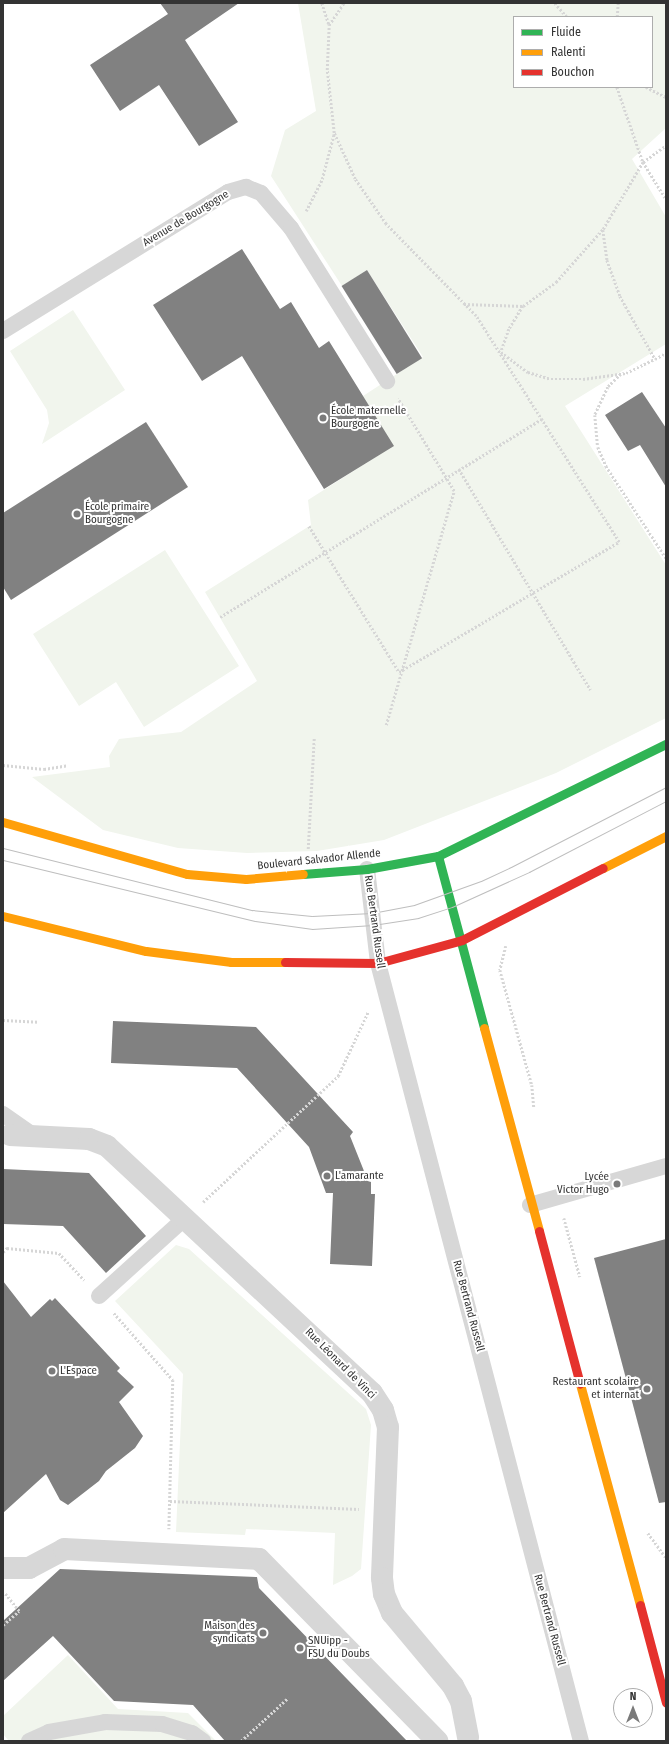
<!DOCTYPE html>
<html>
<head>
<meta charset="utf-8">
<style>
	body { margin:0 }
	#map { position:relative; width:669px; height:1744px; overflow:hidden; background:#fff; font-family:"Fira Sans Condensed",sans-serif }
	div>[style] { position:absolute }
	.green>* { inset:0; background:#f1f5ed }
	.building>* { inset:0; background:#818181; transform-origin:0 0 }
	.path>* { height:2.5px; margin-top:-1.25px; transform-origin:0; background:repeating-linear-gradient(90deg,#d6d6d6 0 2px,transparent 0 4px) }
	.lane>* { height:16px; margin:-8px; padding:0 8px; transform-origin:8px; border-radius:8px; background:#d7d7d7 }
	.street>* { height:22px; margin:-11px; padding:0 11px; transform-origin:11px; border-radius:11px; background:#d7d7d7 }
	.fast>* { height:9px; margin:-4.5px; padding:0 4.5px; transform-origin:4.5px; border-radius:4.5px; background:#30b455 }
	.slow>* { height:9px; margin:-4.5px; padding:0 4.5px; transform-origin:4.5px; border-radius:4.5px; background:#ff9f0a }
	.jam>* { height:9px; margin:-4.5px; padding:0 4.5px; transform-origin:4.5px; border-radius:4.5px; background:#e5322d }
	.tram>* { height:1px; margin:-0.5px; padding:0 0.5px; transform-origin:0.5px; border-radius:0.5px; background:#bebebe }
	.dots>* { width:11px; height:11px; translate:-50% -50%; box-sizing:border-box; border:2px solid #fff; border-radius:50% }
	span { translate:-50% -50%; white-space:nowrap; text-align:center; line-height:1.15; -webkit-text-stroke:4px #fff; paint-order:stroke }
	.street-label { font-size:11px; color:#333 }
	.poi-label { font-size:11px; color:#333 }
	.left { translate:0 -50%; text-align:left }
	.right { translate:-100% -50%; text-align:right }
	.frame { position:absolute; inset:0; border:4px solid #333; pointer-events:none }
	.legend { position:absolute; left:513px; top:16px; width:140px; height:72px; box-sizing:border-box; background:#fff; border:1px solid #adadad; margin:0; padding:5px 7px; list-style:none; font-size:12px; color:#333 }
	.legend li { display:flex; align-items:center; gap:8px; height:20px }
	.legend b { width:20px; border:1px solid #adadad }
	.north { position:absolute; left:613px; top:1688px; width:40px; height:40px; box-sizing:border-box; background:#fff; border:1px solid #adadad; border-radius:50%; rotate:0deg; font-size:11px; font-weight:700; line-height:16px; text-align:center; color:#333 }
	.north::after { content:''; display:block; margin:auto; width:14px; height:18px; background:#7a7a7a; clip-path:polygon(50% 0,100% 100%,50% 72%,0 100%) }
</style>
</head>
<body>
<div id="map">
	<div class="green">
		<i style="clip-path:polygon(evenodd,298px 3px,666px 3px,666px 128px,632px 159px,666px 217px,666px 344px,565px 406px,666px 565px,666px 718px,556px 773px,384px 840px,317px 851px,247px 853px,178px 848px,103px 830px,32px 777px,110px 767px,109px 756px,119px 739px,181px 732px,257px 681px,205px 592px,311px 525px,308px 500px,393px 446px,363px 396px,423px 357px,367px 270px,342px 286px,271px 176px,285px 130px,316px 111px,298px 3px,514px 17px,652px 17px,652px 87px,514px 87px,514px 17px)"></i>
		<i style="clip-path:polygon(73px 310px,125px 390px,42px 444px,49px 423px,47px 410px,10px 351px)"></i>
		<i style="clip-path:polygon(165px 550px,239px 666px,144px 727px,116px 682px,79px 706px,33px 634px)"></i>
		<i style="clip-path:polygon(176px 1245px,189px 1249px,366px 1409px,371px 1425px,361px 1569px,352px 1576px,333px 1585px,335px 1533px,246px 1529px,245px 1535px,176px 1532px,183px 1374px,115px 1301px)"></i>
		<i style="clip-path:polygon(68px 1655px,118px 1709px,188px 1713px,216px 1741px,9px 1741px,3px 1734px,3px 1716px)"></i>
	</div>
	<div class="building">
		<i style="clip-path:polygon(160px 3px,239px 3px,185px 40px,238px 122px,199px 146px,159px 85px,120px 111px,90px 65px,168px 14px)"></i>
		<i style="clip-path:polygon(242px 249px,280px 309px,291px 302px,319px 348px,329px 341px,394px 446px,324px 489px,242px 356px,202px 381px,153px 305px)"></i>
		<i style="left:367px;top:270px;width:104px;height:30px;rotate:58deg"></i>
		<i style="clip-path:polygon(642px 392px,666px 428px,666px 487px,640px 445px,628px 451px,605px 415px)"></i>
		<i style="clip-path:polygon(146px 422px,188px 487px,11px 600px,3px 587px,3px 513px)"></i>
		<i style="clip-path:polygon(113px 1021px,256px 1027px,353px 1132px,350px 1136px,368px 1181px,371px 1182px,371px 1194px,375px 1194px,372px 1266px,330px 1264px,333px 1193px,326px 1193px,309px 1147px,237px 1068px,111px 1063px)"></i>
		<i style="clip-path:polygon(3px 1169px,89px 1173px,146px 1236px,106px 1273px,63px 1226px,3px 1224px)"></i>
		<i style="clip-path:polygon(666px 1239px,666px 1502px,659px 1503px,594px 1258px)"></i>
		<i style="clip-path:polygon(3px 1281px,31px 1317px,50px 1299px,52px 1301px,55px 1298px,120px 1368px,117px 1371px,134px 1387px,119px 1402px,143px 1436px,135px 1448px,106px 1471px,99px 1481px,68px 1505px,60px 1500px,46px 1474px,3px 1513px)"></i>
		<i style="clip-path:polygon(60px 1569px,257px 1577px,259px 1588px,407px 1741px,225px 1741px,193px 1705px,114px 1701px,53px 1636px,3px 1681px,3px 1621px)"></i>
	</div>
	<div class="path">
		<i style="left:322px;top:3px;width:22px;rotate:72deg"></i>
		<i style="left:555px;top:3px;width:18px;rotate:49deg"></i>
		<i style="left:617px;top:17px;width:14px;rotate:-86deg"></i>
		<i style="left:617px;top:87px;width:79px;rotate:70.9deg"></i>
		<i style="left:643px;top:162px;width:44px;rotate:58.1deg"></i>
		<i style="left:646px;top:87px;width:22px;rotate:27deg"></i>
		<i style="left:306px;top:211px;width:36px;rotate:-63deg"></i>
		<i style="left:322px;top:179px;width:47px;rotate:-75.1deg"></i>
		<i style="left:603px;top:230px;width:30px;rotate:82deg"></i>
		<i style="left:607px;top:260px;width:38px;rotate:70deg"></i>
		<i style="left:620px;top:296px;width:72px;rotate:60.9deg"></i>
		<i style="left:655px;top:359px;width:13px;rotate:-29deg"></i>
		<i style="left:464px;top:304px;width:59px;rotate:1.9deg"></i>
		<i style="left:523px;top:306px;width:41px;rotate:-36deg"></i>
		<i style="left:556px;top:282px;width:71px;rotate:-48.4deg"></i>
		<i style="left:603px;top:229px;width:78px;rotate:-59.2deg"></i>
		<i style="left:643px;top:162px;width:29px;rotate:-36deg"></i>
		<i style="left:523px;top:306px;width:27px;rotate:121deg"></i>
		<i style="left:509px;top:329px;width:24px;rotate:109deg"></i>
		<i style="left:501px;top:352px;width:34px;rotate:37deg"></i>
		<i style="left:528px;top:372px;width:24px;rotate:17deg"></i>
		<i style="left:551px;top:379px;width:32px"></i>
		<i style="left:583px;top:379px;width:43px;rotate:-7.9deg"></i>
		<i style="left:626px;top:373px;width:32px;rotate:-26deg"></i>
		<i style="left:621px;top:374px;width:18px;rotate:135deg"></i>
		<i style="left:608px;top:387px;width:31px;rotate:115deg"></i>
		<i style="left:595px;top:415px;width:32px;rotate:85deg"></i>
		<i style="left:598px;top:447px;width:21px;rotate:67deg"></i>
		<i style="left:606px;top:466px;width:110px;rotate:56.9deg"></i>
		<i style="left:459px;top:469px;width:257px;rotate:59.2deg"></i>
		<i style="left:309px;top:526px;width:172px;rotate:58.3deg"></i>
		<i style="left:399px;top:672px;width:256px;rotate:-30.6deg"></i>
		<i style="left:619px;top:542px;width:267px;rotate:-122.3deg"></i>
		<i style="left:476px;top:316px;width:129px;rotate:-134.4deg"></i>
		<i style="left:386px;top:224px;width:55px;rotate:-124.6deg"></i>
		<i style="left:355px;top:179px;width:51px;rotate:-114.5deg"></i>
		<i style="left:334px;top:133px;width:63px;rotate:-96.3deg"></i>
		<i style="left:327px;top:70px;width:45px;rotate:-87.5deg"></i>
		<i style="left:329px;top:25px;width:27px;rotate:-56deg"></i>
		<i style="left:220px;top:617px;width:378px;rotate:-31.6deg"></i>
		<i style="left:386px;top:725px;width:244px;rotate:-73.8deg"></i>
		<i style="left:454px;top:491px;width:108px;rotate:-121.3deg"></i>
		<i style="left:3px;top:765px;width:41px;rotate:5.6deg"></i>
		<i style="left:44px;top:769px;width:24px;rotate:-9deg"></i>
		<i style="left:308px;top:849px;width:111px;rotate:-86.9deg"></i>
		<i style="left:506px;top:946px;width:25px;rotate:104deg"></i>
		<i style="left:500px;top:970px;width:119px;rotate:74.5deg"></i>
		<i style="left:532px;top:1085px;width:23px;rotate:85deg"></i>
		<i style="left:3px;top:1020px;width:35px;rotate:3deg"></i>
		<i style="left:203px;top:1202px;width:185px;rotate:-43deg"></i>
		<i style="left:338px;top:1076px;width:71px;rotate:-64.9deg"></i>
		<i style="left:564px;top:1218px;width:61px;rotate:74.8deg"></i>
		<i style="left:3px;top:1252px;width:6px;rotate:-45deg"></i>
		<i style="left:7px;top:1248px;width:52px;rotate:5.5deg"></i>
		<i style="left:59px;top:1253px;width:37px;rotate:47deg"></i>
		<i style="left:114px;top:1313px;width:89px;rotate:48.6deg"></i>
		<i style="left:173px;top:1380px;width:149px;rotate:91.5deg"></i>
		<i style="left:170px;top:1501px;width:189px;rotate:2.4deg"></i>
		<i style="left:648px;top:1533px;width:31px;rotate:54deg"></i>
		<i style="left:3px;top:1625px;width:21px;rotate:-41deg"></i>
		<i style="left:19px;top:1611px;width:22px;rotate:-129deg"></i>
		<i style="left:241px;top:1741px;width:64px;rotate:-42.5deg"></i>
	</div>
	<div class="lane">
		<i style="left:3px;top:331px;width:264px;rotate:-31.7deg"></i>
		<i style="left:228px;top:192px;width:19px;rotate:-16deg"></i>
		<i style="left:246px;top:187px;width:16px;rotate:22deg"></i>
		<i style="left:261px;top:193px;width:46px;rotate:49.4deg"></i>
		<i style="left:291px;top:228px;width:181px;rotate:57.9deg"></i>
		<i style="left:367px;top:869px;width:95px;rotate:83.3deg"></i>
		<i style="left:378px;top:963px;width:804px;rotate:75.38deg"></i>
		<i style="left:3px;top:1114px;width:38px;rotate:35deg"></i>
		<i style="left:530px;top:1205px;width:141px;rotate:-16deg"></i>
		<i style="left:99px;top:1296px;width:118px;rotate:-42.2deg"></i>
		<i style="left:29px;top:1741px;width:22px;rotate:-24deg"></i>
		<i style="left:49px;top:1732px;width:57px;rotate:-10.1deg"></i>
		<i style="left:105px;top:1722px;width:57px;rotate:2deg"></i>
		<i style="left:162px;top:1724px;width:31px;rotate:17deg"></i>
		<i style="left:192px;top:1733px;width:14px;rotate:36deg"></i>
	</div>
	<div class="street">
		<i style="left:10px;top:1135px;width:79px;rotate:2.9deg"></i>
		<i style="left:89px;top:1139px;width:19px;rotate:21deg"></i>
		<i style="left:107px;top:1146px;width:362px;rotate:43deg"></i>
		<i style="left:372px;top:1393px;width:20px;rotate:57deg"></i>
		<i style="left:383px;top:1410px;width:18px;rotate:74deg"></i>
		<i style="left:388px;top:1427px;width:151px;rotate:92.3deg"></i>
		<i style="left:382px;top:1578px;width:16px;rotate:83deg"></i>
		<i style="left:384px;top:1594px;width:21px;rotate:67deg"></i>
		<i style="left:392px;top:1613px;width:95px;rotate:50.1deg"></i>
		<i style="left:453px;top:1686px;width:17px;rotate:62deg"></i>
		<i style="left:461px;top:1701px;width:37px;rotate:79deg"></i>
		<i style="left:3px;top:1568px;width:26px"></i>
		<i style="left:29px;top:1568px;width:40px;rotate:-28deg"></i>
		<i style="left:64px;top:1549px;width:195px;rotate:2.9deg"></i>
		<i style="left:259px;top:1559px;width:255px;rotate:45.6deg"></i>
	</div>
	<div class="fast">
		<i style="left:438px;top:856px;width:178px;rotate:75deg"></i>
		<i style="left:303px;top:874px;width:64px;rotate:-4.5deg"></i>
		<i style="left:367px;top:869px;width:72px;rotate:-10.4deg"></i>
		<i style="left:438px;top:856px;width:254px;rotate:-26.2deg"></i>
	</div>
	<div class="slow">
		<i style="left:3px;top:822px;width:191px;rotate:15.8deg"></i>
		<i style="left:187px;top:874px;width:59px;rotate:4.8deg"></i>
		<i style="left:246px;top:879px;width:57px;rotate:-5deg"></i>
		<i style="left:603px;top:868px;width:71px;rotate:-26.9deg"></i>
		<i style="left:3px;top:916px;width:147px;rotate:13.8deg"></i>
		<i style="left:146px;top:951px;width:86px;rotate:7.4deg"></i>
		<i style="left:231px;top:962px;width:54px"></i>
		<i style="left:484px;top:1028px;width:210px;rotate:74.8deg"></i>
		<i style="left:580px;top:1384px;width:229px;rotate:74.8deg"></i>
	</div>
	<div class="jam">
		<i style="left:285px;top:962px;width:93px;rotate:0.6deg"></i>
		<i style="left:378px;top:963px;width:87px;rotate:-15.3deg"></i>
		<i style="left:462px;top:940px;width:158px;rotate:-27.1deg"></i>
		<i style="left:539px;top:1231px;width:158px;rotate:75deg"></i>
		<i style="left:640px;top:1605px;width:101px;rotate:75.1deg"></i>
	</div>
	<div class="tram">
		<i style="left:3px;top:848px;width:257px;rotate:14deg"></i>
		<i style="left:252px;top:910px;width:60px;rotate:5.7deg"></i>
		<i style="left:312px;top:916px;width:60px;rotate:-2.9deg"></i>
		<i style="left:372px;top:913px;width:43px;rotate:-10.8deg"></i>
		<i style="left:414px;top:905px;width:71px;rotate:-19.7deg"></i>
		<i style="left:481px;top:881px;width:33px;rotate:-25deg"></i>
		<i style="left:511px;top:867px;width:174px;rotate:-27.3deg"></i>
		<i style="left:3px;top:860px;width:259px;rotate:13.6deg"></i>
		<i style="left:255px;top:921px;width:58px;rotate:8deg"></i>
		<i style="left:312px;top:929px;width:61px;rotate:-3.8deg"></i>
		<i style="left:373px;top:925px;width:46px;rotate:-8.8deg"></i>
		<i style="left:418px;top:918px;width:36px;rotate:-18deg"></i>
		<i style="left:452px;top:907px;width:85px;rotate:-24.4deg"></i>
		<i style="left:529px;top:872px;width:154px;rotate:-27.4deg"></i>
	</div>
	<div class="dots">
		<i style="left:323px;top:418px;background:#7a7a7a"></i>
		<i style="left:77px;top:514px;background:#7a7a7a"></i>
		<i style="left:327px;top:1176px;background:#7a7a7a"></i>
		<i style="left:617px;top:1184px;background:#7a7a7a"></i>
		<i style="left:52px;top:1371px;background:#7a7a7a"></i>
		<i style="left:647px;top:1389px;background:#7a7a7a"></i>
		<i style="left:263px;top:1633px;background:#7a7a7a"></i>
		<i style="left:300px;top:1648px;background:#7a7a7a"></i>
	</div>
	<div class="street-label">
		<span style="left:186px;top:219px;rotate:-31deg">Avenue de Bourgogne</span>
		<span style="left:319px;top:860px;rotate:-6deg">Boulevard Salvador Allende</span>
		<span style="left:374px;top:922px;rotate:82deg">Rue Bertrand Russell</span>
		<span style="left:468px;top:1306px;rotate:75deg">Rue Bertrand Russell</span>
		<span style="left:340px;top:1364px;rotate:45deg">Rue Léonard de Vinci</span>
		<span style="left:549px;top:1620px;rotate:75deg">Rue Bertrand Russell</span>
	</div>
	<div class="poi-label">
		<span class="left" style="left:331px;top:418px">École maternelle<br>Bourgogne</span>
		<span class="left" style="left:85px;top:514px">École primaire<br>Bourgogne</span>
		<span class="left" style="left:335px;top:1176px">L'amarante</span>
		<span class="right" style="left:609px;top:1184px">Lycée<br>Victor Hugo</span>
		<span class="left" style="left:60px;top:1371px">L'Espace</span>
		<span class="right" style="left:639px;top:1389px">Restaurant scolaire<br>et internat</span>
		<span class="right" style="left:255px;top:1633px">Maison des<br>syndicats</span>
		<span class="left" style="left:308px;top:1648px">SNUipp -<br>FSU du Doubs</span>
	</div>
	<div class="frame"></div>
	<ul class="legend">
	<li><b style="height:5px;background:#30b455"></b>Fluide</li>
	<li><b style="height:5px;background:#ff9f0a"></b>Ralenti</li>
	<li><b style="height:5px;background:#e5322d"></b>Bouchon</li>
	</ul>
	<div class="north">N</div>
</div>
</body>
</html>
